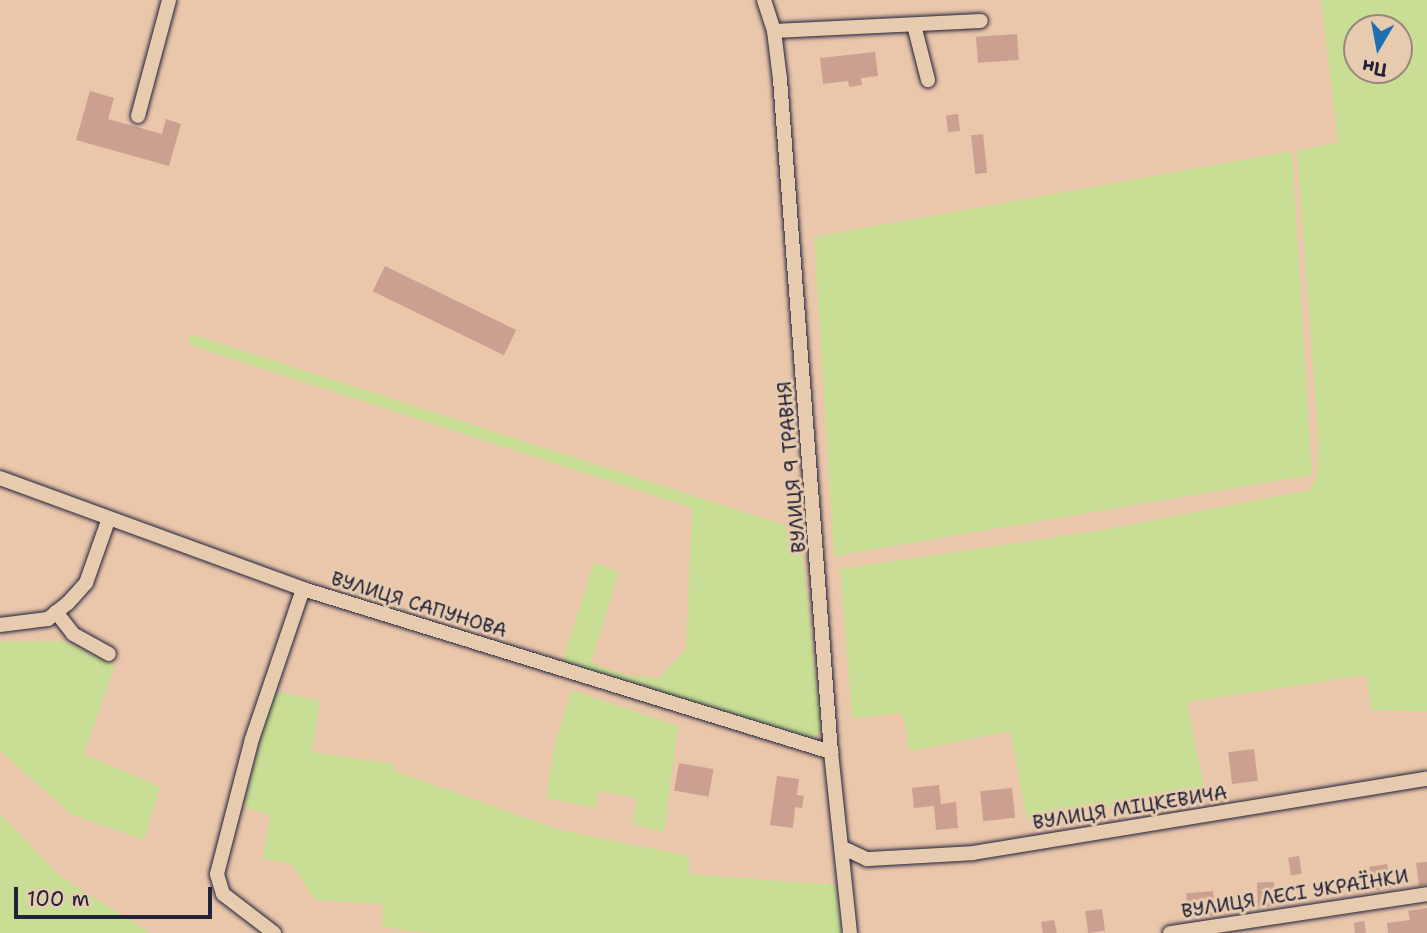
<!DOCTYPE html>
<html>
<head>
<meta charset="utf-8">
<style>
	body { margin:0 }
	#map { position:relative; width:1427px; height:933px; overflow:hidden; background:#eac6ab; font-family:"Shantell Sans",sans-serif }
	div>[style] { position:absolute }
	.green>* { inset:0; background:#c7de94 }
	.building>* { inset:0; background:#cba090; transform-origin:0 0 }
	.roads { filter:drop-shadow(0 0 2px #22223b) drop-shadow(0 0 2px #22223b) }
	.minor>* { height:14px; margin:-7px; padding:0 7px; transform-origin:7px; border-radius:7px; background:#e7cbae }
	span { translate:-50% -50%; white-space:nowrap; text-align:center; line-height:1.15; -webkit-text-stroke:6px #e7cbae; paint-order:stroke }
	.street-label { font-size:19px; color:#22223b }
	.north { position:absolute; left:1343px; top:14px; width:70px; height:70px; box-sizing:border-box; background:#e7cbae; border:2px solid #988780; border-radius:50%; rotate:190deg; font-size:19px; font-weight:700; line-height:28px; text-align:center; color:#22223b }
	.north::after { content:''; display:block; margin:auto; width:24px; height:32px; background:#1f6fb2; clip-path:polygon(50% 0,100% 100%,50% 72%,0 100%) }
	.scale { position:absolute; left:14px; top:887px; width:198px; height:32px; box-sizing:border-box; border:4px solid #22223b; border-top:0; padding-left:9px; font-size:21px; line-height:24px; white-space:nowrap; color:#22223b; -webkit-text-stroke:5px #e7cbae; paint-order:stroke }
</style>
</head>
<body>
<div id="map">
	<div class="green">
		<i style="clip-path:polygon(evenodd,1321px 0,1427px 0,1427px 711px,1371px 710px,1366px 675px,1187px 702px,1205px 793px,1027px 819px,1010px 731px,910px 751px,902px 713px,852px 718px,840px 569px,1097px 531px,1309px 490px,1317px 477px,1319px 448px,1297px 151px,1338px 142px,1321px 0,1357px 28px,1399px 28px,1399px 70px,1357px 70px,1357px 28px)"></i>
		<i style="clip-path:polygon(1292px 151px,1312px 475px,834px 556px,814px 237px)"></i>
		<i style="clip-path:polygon(191px 334px,800px 530px,821px 728px,809px 746px,560px 670px,594px 562px,619px 572px,591px 663px,626px 675px,659px 678px,686px 649px,692px 508px,189px 345px)"></i>
		<i style="clip-path:polygon(0 641px,62px 641px,115px 665px,84px 754px,160px 787px,144px 840px,71px 814px,0 751px)"></i>
		<i style="clip-path:polygon(572px 690px,678px 726px,664px 832px,633px 824px,637px 798px,599px 791px,596px 808px,546px 798px,554px 747px)"></i>
		<i style="clip-path:polygon(273px 691px,320px 701px,312px 752px,394px 764px,395px 771px,560px 830px,689px 856px,689px 874px,836px 885px,841px 933px,430px 933px,382px 927px,383px 904px,315px 900px,291px 863px,263px 859px,270px 816px,244px 806px)"></i>
		<i style="clip-path:polygon(0 814px,61px 877px,151px 933px,0 933px)"></i>
	</div>
	<div class="building">
		<i style="left:1017px;top:34px;width:26px;height:41px;rotate:86deg"></i>
		<i style="clip-path:polygon(875px 52px,878px 76px,861px 78px,862px 85px,849px 87px,848px 81px,823px 84px,820px 58px)"></i>
		<i style="clip-path:polygon(90px 91px,114px 98px,108px 119px,162px 134px,166px 119px,181px 124px,169px 166px,76px 140px)"></i>
		<i style="left:958px;top:114px;width:17px;height:12px;rotate:83deg"></i>
		<i style="left:983px;top:134px;width:39px;height:12px;rotate:84deg"></i>
		<i style="left:385px;top:266px;width:146px;height:28px;rotate:26deg"></i>
		<i style="left:1254px;top:749px;width:32px;height:26px;rotate:83deg"></i>
		<i style="left:679px;top:763px;width:35px;height:28px;rotate:10deg"></i>
		<i style="clip-path:polygon(777px 776px,799px 779px,797px 795px,804px 796px,802px 808px,795px 807px,793px 828px,770px 825px)"></i>
		<i style="clip-path:polygon(939px 785px,941px 804px,956px 802px,958px 828px,936px 830px,934px 806px,914px 808px,912px 788px)"></i>
		<i style="left:1012px;top:788px;width:30px;height:32px;rotate:84deg"></i>
		<i style="left:1299px;top:856px;width:18px;height:11px;rotate:81deg"></i>
		<i style="clip-path:polygon(1427px 862px,1427px 885px,1419px 886px,1416px 863px)"></i>
		<i style="left:1387px;top:864px;width:24px;height:18px;rotate:81deg"></i>
		<i style="left:1274px;top:882px;width:24px;height:17px;rotate:88deg"></i>
		<i style="left:1213px;top:891px;width:24px;height:27px;rotate:85deg"></i>
		<i style="clip-path:polygon(1427px 908px,1427px 933px,1388px 933px,1387px 923px,1410px 920px,1408px 911px)"></i>
		<i style="left:1102px;top:909px;width:22px;height:17px;rotate:82deg"></i>
		<i style="clip-path:polygon(1054px 920px,1057px 933px,1043px 933px,1041px 922px)"></i>
		<i style="clip-path:polygon(1364px 921px,1366px 933px,1355px 933px,1354px 923px)"></i>
	</div>
	<div class="roads">
		<div class="minor">
			<i style="left:764px;top:0;width:33px;rotate:72deg"></i>
			<i style="left:774px;top:31px;width:48px;rotate:82.9deg"></i>
			<i style="left:780px;top:79px;width:675px;rotate:85.67deg"></i>
			<i style="left:831px;top:752px;width:182px;rotate:84deg"></i>
			<i style="left:914px;top:25px;width:57px;rotate:75.7deg"></i>
			<i style="left:774px;top:31px;width:207px;rotate:-2.8deg"></i>
			<i style="left:138px;top:116px;width:120px;rotate:-75deg"></i>
			<i style="left:0;top:478px;width:323px;rotate:20.1deg"></i>
			<i style="left:303px;top:589px;width:553px;rotate:17.16deg"></i>
			<i style="left:56px;top:612px;width:28px;rotate:52deg"></i>
			<i style="left:73px;top:634px;width:41px;rotate:29.1deg"></i>
			<i style="left:0;top:625px;width:48px;rotate:-7.1deg"></i>
			<i style="left:48px;top:619px;width:26px;rotate:-39deg"></i>
			<i style="left:68px;top:603px;width:27px;rotate:-48deg"></i>
			<i style="left:86px;top:583px;width:66px;rotate:-70.5deg"></i>
			<i style="left:841px;top:847px;width:29px;rotate:25deg"></i>
			<i style="left:867px;top:859px;width:106px;rotate:-3.2deg"></i>
			<i style="left:973px;top:853px;width:460px;rotate:-9.3deg"></i>
			<i style="left:274px;top:933px;width:64px;rotate:-142.6deg"></i>
			<i style="left:223px;top:894px;width:21px;rotate:-107deg"></i>
			<i style="left:217px;top:874px;width:139px;rotate:-75.5deg"></i>
			<i style="left:252px;top:739px;width:158px;rotate:-71.2deg"></i>
			<i style="left:1170px;top:933px;width:260px;rotate:-8.6deg"></i>
		</div>
	</div>
	<div class="street-label">
		<span style="left:792px;top:467px;rotate:-95deg">ВУЛИЦЯ 9 ТРАВНЯ</span>
		<span style="left:419px;top:605px;rotate:17deg">ВУЛИЦЯ САПУНОВА</span>
		<span style="left:1130px;top:808px;rotate:-9deg">ВУЛИЦЯ МІЦКЕВИЧА</span>
		<span style="left:1295px;top:894px;rotate:-9deg">ВУЛИЦЯ ЛЕСІ УКРАЇНКИ</span>
	</div>
	<div class="north">Пн</div>
	<div class="scale">100 m</div>
</div>
</body>
</html>
